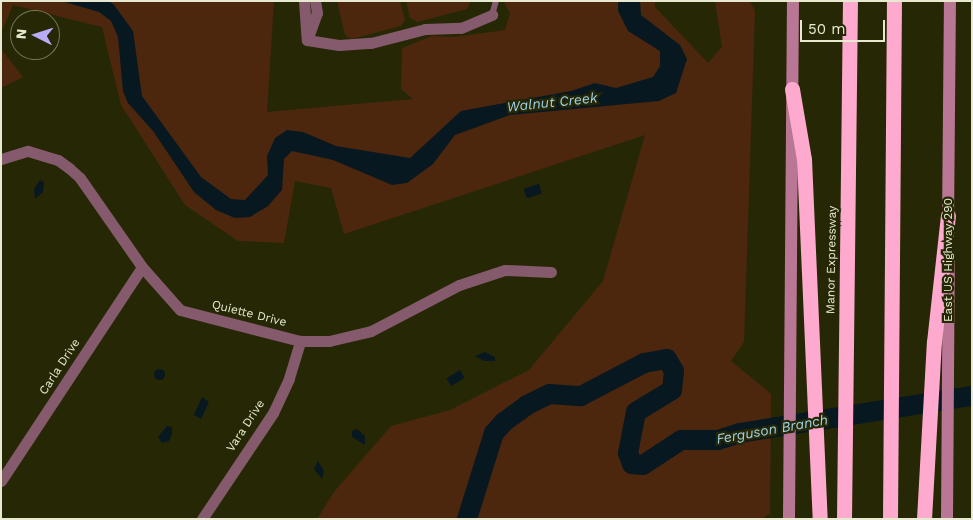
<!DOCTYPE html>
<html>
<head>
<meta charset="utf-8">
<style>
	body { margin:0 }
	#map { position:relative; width:973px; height:520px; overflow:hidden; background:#262805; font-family:"Work Sans",sans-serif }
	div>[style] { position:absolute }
	.green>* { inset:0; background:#4c270e }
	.water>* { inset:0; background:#081820; transform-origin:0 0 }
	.round { border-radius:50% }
	.river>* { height:20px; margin:-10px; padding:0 10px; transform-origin:10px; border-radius:10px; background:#081820 }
	.service>* { height:5.5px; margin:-2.75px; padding:0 2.75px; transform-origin:2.75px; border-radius:2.75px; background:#845a6c }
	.minor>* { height:11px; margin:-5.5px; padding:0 5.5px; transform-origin:5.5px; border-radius:5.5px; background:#845a6c }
	.secondary>* { height:12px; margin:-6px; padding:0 6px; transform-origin:6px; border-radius:6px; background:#ba7795 }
	.motorway>* { height:15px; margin:-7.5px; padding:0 7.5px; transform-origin:7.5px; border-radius:7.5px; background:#feaace }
	span { translate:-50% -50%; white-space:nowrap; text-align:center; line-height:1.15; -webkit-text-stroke:4.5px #262805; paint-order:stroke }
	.street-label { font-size:12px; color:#e7ead1 }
	.water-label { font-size:14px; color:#9fd3ee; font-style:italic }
	.frame { position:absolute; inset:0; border:2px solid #e7ead1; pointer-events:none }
	.north { position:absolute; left:10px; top:10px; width:50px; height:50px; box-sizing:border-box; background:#262805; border:1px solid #737657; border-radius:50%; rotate:275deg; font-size:14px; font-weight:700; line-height:20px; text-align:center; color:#e7ead1 }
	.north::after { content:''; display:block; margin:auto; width:18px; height:22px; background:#b9abf7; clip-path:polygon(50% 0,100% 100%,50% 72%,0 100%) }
	.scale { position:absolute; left:800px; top:20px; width:85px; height:22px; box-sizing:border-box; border:2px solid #e7ead1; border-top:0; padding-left:6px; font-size:15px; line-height:18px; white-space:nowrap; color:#e7ead1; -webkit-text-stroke:4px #262805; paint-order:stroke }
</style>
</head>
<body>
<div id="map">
	<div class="green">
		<i style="clip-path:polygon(1px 1px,274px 1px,267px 112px,413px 99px,401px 89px,402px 48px,432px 36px,455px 37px,505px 30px,510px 13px,503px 1px,655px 1px,655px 7px,708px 63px,722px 47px,715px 1px,750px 1px,755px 11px,744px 342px,731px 361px,771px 394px,770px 514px,761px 519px,317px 519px,334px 492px,391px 426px,450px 410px,529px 370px,603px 281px,645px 135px,344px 234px,331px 188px,295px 181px,284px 243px,238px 241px,185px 205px,121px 105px,102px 27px,13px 5px,1px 33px)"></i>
		<i style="clip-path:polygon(337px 1px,400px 1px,405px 20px,401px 26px,351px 39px,345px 35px)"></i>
		<i style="clip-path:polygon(406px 1px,470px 1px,470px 3px,467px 9px,417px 22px,410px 18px)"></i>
		<i style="clip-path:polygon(1px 49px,23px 77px,1px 88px)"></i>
	</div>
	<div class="water">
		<i style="clip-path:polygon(61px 1px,109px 1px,114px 5px,133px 31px,142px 96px,201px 177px,231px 199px,245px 200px,268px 175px,267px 156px,275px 138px,287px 130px,303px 132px,336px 146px,410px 158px,461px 111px,571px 91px,595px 83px,616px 88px,653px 77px,660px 66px,660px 51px,628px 31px,618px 11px,618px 1px,640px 1px,641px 15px,680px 45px,687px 59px,676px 93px,659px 101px,510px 115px,455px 135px,433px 164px,407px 183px,392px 185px,333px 160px,292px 151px,284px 159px,282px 190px,268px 206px,250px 217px,235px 218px,216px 210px,194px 192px,153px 131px,128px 103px,123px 91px,118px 37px,111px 21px,99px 12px)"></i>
		<i style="clip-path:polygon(40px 180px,44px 182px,43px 192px,35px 199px,34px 189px)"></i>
		<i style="left:539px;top:184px;width:10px;height:16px;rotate:73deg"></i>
		<i style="clip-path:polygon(485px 352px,495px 357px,495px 361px,484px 361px,475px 356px)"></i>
		<i class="round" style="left:153.5px;top:368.5px;width:11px;height:11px"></i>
		<i style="left:460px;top:370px;width:9px;height:16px;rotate:58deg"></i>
		<i style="clip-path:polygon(202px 397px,209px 402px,201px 419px,194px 415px)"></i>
		<i style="clip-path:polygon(167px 426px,172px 427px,172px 434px,169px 441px,162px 443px,158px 437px)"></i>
		<i style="clip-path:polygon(357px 429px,365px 436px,365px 445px,352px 437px,352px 431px)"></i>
		<i style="clip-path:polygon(318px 461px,324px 471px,322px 479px,314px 469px)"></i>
	</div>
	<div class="river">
		<i style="left:467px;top:519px;width:90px;rotate:-72.6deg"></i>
		<i style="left:494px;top:433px;width:15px;rotate:-48deg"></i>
		<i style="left:504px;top:422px;width:29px;rotate:-36deg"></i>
		<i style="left:527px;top:405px;width:25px;rotate:-26deg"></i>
		<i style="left:550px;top:394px;width:31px;rotate:4deg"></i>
		<i style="left:581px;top:396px;width:71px;rotate:-27.6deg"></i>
		<i style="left:644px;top:363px;width:23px;rotate:-10deg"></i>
		<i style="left:667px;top:359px;width:14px;rotate:60deg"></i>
		<i style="left:674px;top:371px;width:19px;rotate:96deg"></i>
		<i style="left:672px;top:390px;width:42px;rotate:148.6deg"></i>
		<i style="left:636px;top:412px;width:42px;rotate:101deg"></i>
		<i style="left:628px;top:453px;width:12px;rotate:70deg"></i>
		<i style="left:632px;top:464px;width:11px;rotate:5deg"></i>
		<i style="left:643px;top:465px;width:45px;rotate:-33.3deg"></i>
		<i style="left:681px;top:440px;width:37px"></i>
		<i style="left:718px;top:440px;width:23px;rotate:-18deg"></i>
		<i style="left:740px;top:433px;width:235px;rotate:-9.1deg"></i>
	</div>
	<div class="service">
		<i style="left:492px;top:15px;width:15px;rotate:-74deg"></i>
	</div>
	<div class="minor">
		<i style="left:304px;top:1px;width:39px;rotate:86deg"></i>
		<i style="left:307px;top:40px;width:32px;rotate:9deg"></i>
		<i style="left:339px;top:45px;width:32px;rotate:-4deg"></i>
		<i style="left:371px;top:43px;width:56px;rotate:-14.5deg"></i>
		<i style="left:425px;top:29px;width:36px;rotate:-2deg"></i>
		<i style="left:461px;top:28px;width:34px;rotate:-23deg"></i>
		<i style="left:307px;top:40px;width:29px;rotate:-70deg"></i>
		<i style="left:317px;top:13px;width:12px;rotate:-99deg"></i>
		<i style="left:1px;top:159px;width:28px;rotate:-17deg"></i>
		<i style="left:28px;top:151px;width:31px;rotate:17deg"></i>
		<i style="left:58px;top:160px;width:14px;rotate:36deg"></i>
		<i style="left:69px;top:168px;width:15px;rotate:42deg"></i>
		<i style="left:80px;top:178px;width:108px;rotate:55.1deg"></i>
		<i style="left:142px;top:267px;width:57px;rotate:48.5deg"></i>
		<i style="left:180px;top:310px;width:124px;rotate:14.5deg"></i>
		<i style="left:300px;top:341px;width:29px"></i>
		<i style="left:329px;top:341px;width:43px;rotate:-13.4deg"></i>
		<i style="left:371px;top:331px;width:99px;rotate:-27.6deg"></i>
		<i style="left:459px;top:285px;width:48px;rotate:-18.1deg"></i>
		<i style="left:505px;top:270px;width:46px;rotate:2.5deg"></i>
		<i style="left:1px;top:481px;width:256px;rotate:-56.6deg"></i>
		<i style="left:202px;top:519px;width:128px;rotate:-56.2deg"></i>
		<i style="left:273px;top:413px;width:38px;rotate:-65deg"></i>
		<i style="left:289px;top:378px;width:39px;rotate:-73deg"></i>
	</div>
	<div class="secondary">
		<i style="left:948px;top:224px;width:223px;rotate:-89.5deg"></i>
		<i style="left:789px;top:519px;width:518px;rotate:-89.56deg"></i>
		<i style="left:947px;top:519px;width:260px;rotate:-89.6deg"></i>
	</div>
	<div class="motorway">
		<i style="left:792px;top:89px;width:71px;rotate:80.3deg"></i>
		<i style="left:804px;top:159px;width:360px;rotate:87.5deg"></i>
		<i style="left:844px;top:519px;width:518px;rotate:-89.34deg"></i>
		<i style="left:890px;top:519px;width:518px;rotate:-89.56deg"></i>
		<i style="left:924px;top:519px;width:177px;rotate:-86.8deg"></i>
		<i style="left:934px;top:342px;width:127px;rotate:-83.7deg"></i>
	</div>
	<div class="street-label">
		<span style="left:832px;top:260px;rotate:-89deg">Manor Expressway</span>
		<span style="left:949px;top:260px;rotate:-90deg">East US Highway 290</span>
		<span style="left:249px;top:314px;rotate:14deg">Quiette Drive</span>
		<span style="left:60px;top:367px;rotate:-57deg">Carla Drive</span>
		<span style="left:246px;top:426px;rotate:-57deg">Vara Drive</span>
	</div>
	<div class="water-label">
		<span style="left:552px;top:102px;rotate:-6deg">Walnut Creek</span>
		<span style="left:772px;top:429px;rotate:-10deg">Ferguson Branch</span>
	</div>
	<div class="frame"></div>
	<div class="north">N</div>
	<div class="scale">50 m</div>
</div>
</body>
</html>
